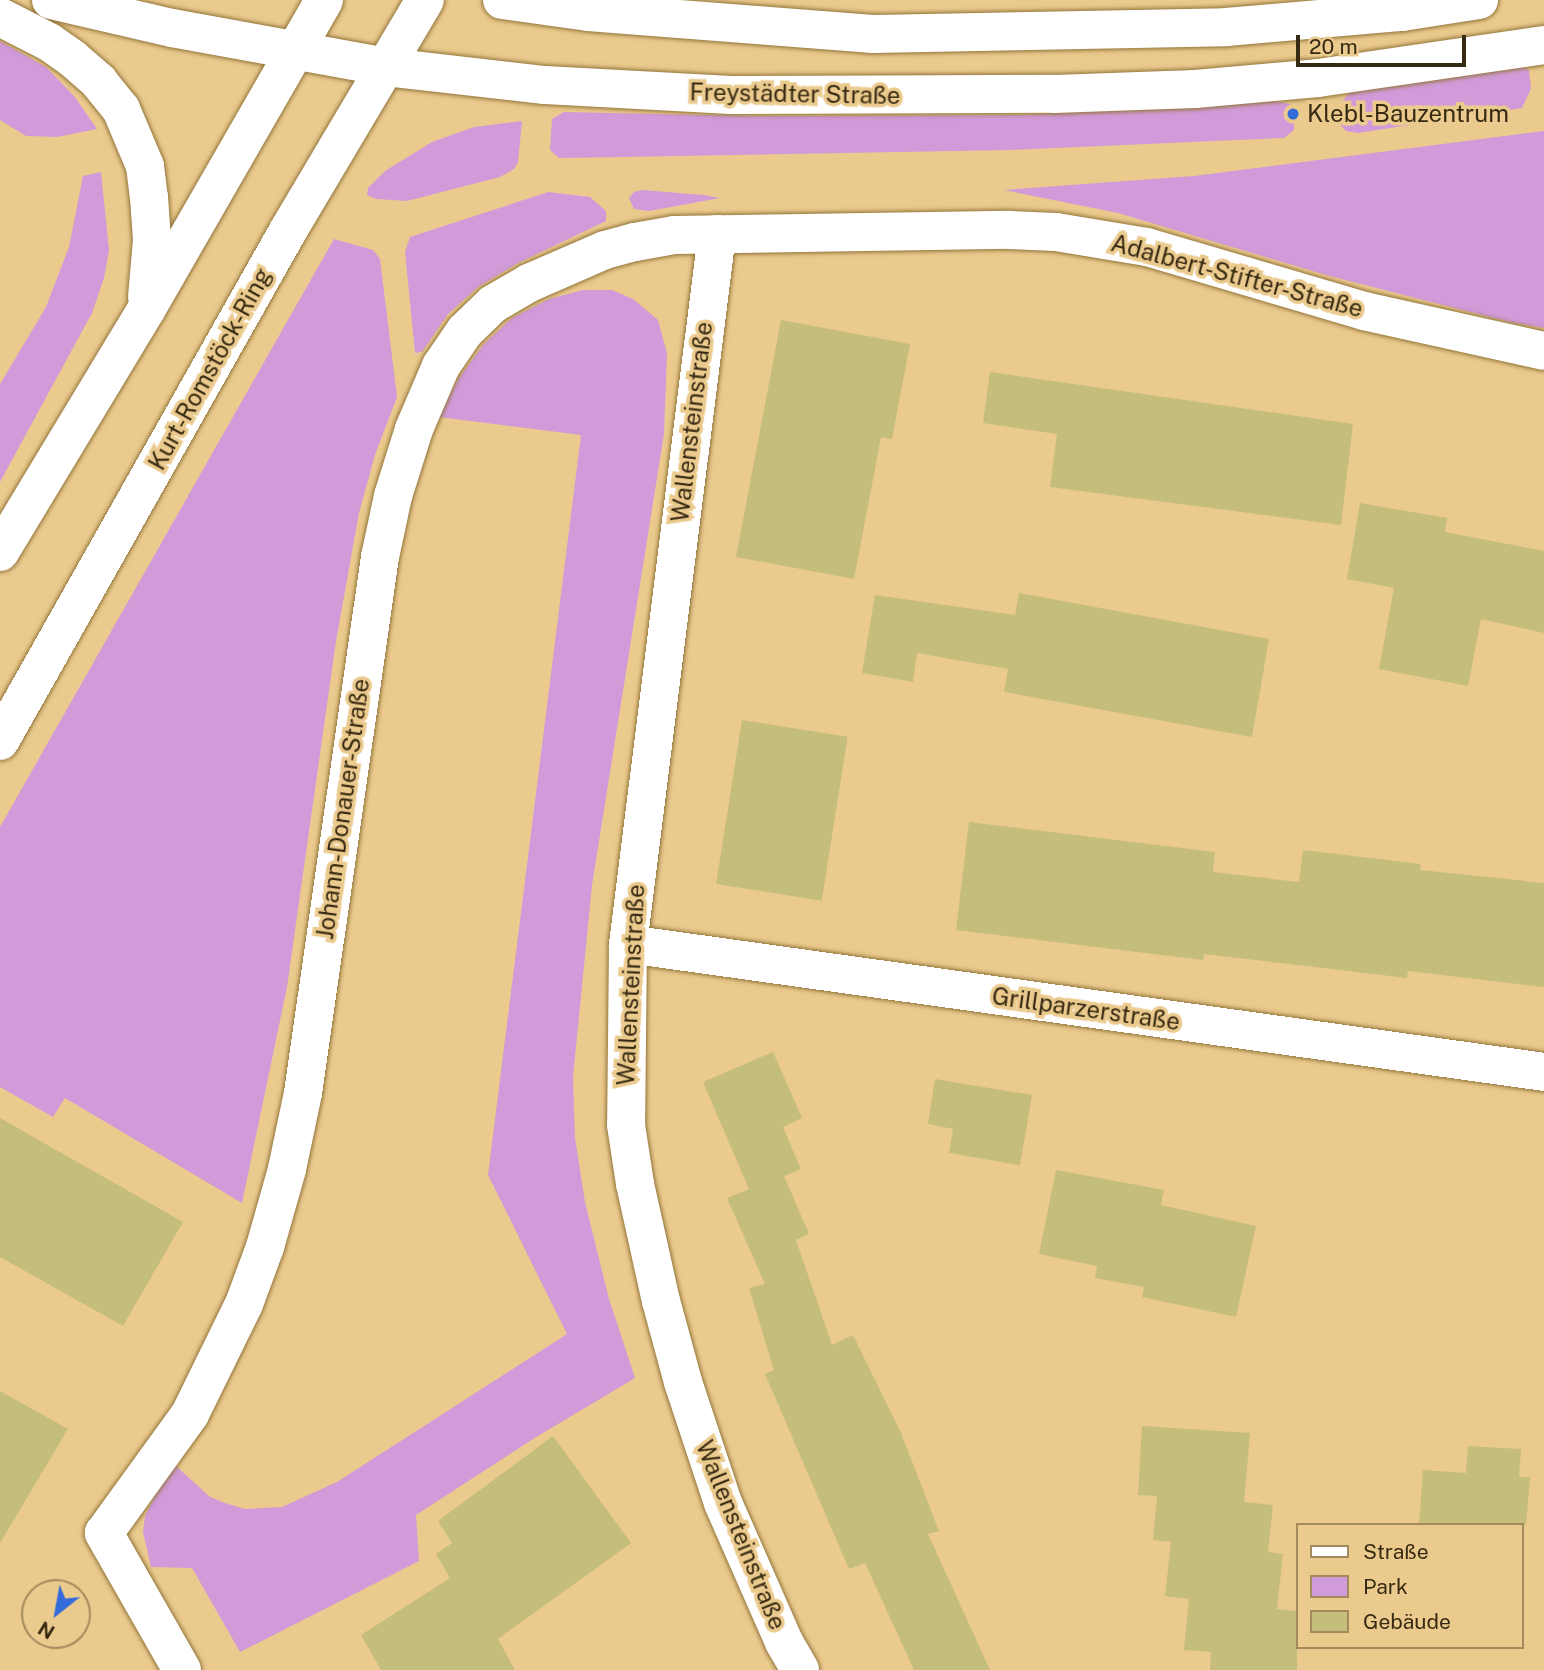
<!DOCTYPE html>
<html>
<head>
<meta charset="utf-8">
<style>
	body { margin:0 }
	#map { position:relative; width:1544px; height:1670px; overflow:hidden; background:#ebca8e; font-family:"Public Sans",sans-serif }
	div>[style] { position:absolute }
	.green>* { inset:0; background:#d19bda }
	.building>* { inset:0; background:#c5bd7c; transform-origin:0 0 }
	.roads { filter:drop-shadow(0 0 2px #93753a) drop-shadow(0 0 2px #93753a) }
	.minor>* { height:38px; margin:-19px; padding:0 19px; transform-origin:19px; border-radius:19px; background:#fff }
	.tertiary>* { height:38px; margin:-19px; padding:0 19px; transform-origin:19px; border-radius:19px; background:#fff }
	.secondary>* { height:38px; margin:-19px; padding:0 19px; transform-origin:19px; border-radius:19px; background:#fff }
	.dots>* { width:19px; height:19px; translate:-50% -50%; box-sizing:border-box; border:4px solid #ebca8e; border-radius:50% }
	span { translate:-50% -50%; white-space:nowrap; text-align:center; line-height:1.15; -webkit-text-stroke:7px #ebca8e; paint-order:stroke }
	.street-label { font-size:24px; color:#372a12 }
	.poi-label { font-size:24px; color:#372a12 }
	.left { translate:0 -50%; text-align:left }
	.legend { position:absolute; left:1296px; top:1523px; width:228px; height:126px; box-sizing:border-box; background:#ebca8e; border:2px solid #a38a5c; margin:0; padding:9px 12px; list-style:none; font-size:21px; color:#372a12 }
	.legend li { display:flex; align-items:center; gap:14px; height:35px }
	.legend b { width:35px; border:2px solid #a38a5c }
	.north { position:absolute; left:21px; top:1579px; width:70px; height:70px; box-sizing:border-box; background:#ebca8e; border:2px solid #a38a5c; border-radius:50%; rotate:211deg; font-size:19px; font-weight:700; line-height:28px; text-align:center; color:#372a12 }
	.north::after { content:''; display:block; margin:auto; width:24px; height:32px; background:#336bda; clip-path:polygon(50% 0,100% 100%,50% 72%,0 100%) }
	.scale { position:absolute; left:1296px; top:35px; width:170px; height:32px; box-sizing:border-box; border:4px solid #372a12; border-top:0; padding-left:9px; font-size:21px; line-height:24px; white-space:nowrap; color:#372a12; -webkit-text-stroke:5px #ebca8e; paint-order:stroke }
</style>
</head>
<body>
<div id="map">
	<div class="green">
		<i style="clip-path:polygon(0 41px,46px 67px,75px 97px,97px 129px,57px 137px,26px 136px,0 120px)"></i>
		<i style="clip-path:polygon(1523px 67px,1529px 70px,1531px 89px,1522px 108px,1358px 133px,1346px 131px,1341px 126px,1343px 100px,1350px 92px)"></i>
		<i style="clip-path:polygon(1275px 101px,1289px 104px,1294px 109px,1294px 130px,1284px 138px,1010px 150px,623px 157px,559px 158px,550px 150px,552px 119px,564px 112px,754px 116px,1021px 115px)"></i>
		<i style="clip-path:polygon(522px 121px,518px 162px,514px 169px,500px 177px,407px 201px,376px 199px,367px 195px,368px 188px,385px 171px,432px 142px,474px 127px)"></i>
		<i style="clip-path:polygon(1544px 131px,1544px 328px,1513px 323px,1326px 275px,1118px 213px,1004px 190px,1194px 176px)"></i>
		<i style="clip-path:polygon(101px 172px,109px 250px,104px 278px,92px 313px,0 482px,0 384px,46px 307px,69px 247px,83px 176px)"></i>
		<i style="clip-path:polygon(642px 190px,704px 195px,720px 198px,649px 211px,634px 209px,629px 198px,634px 192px)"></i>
		<i style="clip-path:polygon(548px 192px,590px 197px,606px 211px,606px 221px,518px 263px,478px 287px,448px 314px,422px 352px,415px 353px,405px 252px,410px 237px)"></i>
		<i style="clip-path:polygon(334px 239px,373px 250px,380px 259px,397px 397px,375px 455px,359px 513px,336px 641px,287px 987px,242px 1203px,65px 1098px,53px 1117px,0 1087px,0 827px)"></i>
		<i style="clip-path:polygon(583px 290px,612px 290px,633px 299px,658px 320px,667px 353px,664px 434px,592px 885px,573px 1077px,575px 1138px,585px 1202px,609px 1299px,635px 1378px,533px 1439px,416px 1515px,419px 1561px,240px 1652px,192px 1568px,151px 1567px,143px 1532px,145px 1516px,156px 1493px,175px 1465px,210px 1497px,225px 1503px,245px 1509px,282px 1507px,337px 1482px,567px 1334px,488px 1175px,581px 435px,439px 417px,458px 379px,484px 344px,512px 318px,549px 299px)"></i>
	</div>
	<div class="building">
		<i style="clip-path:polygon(781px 320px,910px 344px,892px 439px,881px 437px,854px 579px,736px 557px)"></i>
		<i style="clip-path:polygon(990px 372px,1353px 424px,1341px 525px,1050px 487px,1057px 434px,983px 423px)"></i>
		<i style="clip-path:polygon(1360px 503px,1447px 518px,1445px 532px,1544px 551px,1544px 633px,1481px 619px,1468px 686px,1379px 669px,1394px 588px,1347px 579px)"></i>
		<i style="clip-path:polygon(1019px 593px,1269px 639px,1252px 737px,1004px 692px,1008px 669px,917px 653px,913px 682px,862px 673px,875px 595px,1015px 615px)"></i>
		<i style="left:742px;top:720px;width:107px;height:166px;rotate:9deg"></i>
		<i style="clip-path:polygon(969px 822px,1215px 852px,1213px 872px,1299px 882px,1303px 850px,1421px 864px,1420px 870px,1544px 883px,1544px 987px,1408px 971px,1407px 978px,1204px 954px,1203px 960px,956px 930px)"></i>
		<i style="clip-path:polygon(773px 1052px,802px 1118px,783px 1127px,801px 1169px,784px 1176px,809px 1234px,796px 1240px,832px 1345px,853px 1335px,907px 1445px,901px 1433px,939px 1531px,928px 1534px,990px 1670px,914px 1670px,865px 1563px,849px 1569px,765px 1374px,774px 1370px,749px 1288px,765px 1284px,727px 1198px,749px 1189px,703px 1082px)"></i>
		<i style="clip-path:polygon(935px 1079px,1032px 1095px,1020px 1165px,949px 1153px,953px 1129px,928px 1124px)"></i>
		<i style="clip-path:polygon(0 1118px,183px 1222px,123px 1326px,0 1257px)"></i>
		<i style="clip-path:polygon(1056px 1170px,1164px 1190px,1161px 1205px,1256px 1226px,1236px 1317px,1142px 1297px,1144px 1287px,1095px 1278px,1097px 1266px,1039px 1254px)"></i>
		<i style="clip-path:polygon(0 1391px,68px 1429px,0 1543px)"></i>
		<i style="clip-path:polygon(1142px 1426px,1250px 1433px,1244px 1502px,1273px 1505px,1268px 1552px,1283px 1554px,1277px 1609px,1297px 1611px,1297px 1670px,1210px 1670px,1211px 1652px,1184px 1650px,1189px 1599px,1165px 1596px,1171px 1542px,1153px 1540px,1157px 1496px,1138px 1495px)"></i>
		<i style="clip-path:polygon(553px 1436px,631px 1543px,498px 1639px,515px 1670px,381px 1670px,361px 1635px,450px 1578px,436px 1554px,452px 1543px,438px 1521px)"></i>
		<i style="clip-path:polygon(1468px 1446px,1521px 1449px,1519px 1477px,1530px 1477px,1526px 1525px,1419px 1525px,1423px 1470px,1466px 1473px)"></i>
	</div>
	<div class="roads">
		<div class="minor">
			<i style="left:717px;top:234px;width:716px;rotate:97.14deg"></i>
			<i style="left:628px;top:944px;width:181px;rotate:90.6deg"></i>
			<i style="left:626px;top:1125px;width:60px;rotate:81.3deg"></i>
			<i style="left:635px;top:1184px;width:120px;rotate:77.5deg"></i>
			<i style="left:661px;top:1301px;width:84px;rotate:74.8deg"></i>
			<i style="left:683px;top:1382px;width:127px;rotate:71.7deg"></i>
			<i style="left:723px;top:1503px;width:152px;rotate:66.3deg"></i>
			<i style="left:784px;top:1642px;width:32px;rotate:60deg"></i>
			<i style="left:628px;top:944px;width:925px;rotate:7.95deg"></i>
			<i style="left:182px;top:1670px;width:158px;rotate:-119.7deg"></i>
			<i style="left:104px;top:1533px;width:147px;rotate:-54.1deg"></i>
			<i style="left:190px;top:1414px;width:123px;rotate:-63.9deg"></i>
			<i style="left:244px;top:1304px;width:61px;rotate:-69.8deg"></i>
			<i style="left:265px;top:1247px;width:81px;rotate:-74.2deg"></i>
			<i style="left:287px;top:1169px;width:78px;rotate:-78.1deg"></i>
			<i style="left:303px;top:1093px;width:542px;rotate:-81.83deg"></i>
			<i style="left:380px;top:557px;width:62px;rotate:-78deg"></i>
			<i style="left:393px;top:496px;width:70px;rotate:-72.6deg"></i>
			<i style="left:414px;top:429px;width:69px;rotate:-66.8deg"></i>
			<i style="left:441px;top:366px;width:42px;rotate:-55.6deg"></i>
			<i style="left:465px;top:331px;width:39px;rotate:-44deg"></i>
			<i style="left:493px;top:304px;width:42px;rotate:-30.3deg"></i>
			<i style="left:529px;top:283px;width:83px;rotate:-23.5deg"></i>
			<i style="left:605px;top:250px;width:31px;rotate:-15deg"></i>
			<i style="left:635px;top:242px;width:40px;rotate:-10deg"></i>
			<i style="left:674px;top:235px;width:335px;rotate:-0.9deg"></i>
			<i style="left:1009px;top:230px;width:47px;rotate:2.4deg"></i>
			<i style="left:1056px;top:232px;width:92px;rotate:9.4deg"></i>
			<i style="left:1147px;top:247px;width:226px;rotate:16.4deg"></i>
			<i style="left:1364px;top:311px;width:184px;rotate:12.5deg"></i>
		</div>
		<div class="tertiary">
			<i style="left:502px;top:0;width:87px;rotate:7.9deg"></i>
			<i style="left:588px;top:12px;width:286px;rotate:4.4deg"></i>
			<i style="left:873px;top:34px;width:353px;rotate:-1.1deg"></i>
			<i style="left:1226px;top:27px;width:177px;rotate:-4.9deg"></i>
			<i style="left:1402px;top:12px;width:78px;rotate:-8.9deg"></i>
			<i style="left:386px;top:67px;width:160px;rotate:6.5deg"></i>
			<i style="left:545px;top:85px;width:186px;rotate:3.1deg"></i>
			<i style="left:731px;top:95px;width:323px;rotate:-0.2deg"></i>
			<i style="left:1054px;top:94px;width:141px;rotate:-2deg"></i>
			<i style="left:1195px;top:89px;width:123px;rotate:-5.1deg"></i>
			<i style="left:1318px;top:78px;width:228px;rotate:-8.3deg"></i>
		</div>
		<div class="secondary">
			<i style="left:51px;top:0;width:124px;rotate:13deg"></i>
			<i style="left:172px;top:28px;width:218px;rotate:10.3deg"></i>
			<i style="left:0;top:17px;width:55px;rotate:27deg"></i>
			<i style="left:49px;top:42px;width:29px;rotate:35deg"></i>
			<i style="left:73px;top:59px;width:35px;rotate:41deg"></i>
			<i style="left:99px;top:82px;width:35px;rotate:51deg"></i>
			<i style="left:121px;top:109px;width:62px;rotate:67.2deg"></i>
			<i style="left:145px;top:166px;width:31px;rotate:83deg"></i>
			<i style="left:149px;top:197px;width:43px;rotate:86deg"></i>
			<i style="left:152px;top:240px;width:57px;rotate:95deg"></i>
			<i style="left:0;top:552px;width:283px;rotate:-58.9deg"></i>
			<i style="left:146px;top:310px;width:357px;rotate:-60.1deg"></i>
			<i style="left:0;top:741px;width:588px;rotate:-60.56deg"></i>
			<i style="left:289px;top:229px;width:266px;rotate:-59.3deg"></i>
		</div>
	</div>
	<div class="dots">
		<i style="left:1293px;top:114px;background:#336bda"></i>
	</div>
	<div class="street-label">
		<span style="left:795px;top:94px;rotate:1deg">Freystädter Straße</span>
		<span style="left:1237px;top:276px;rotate:15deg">Adalbert-Stifter-Straße</span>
		<span style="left:210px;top:369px;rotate:-61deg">Kurt-Romstöck-Ring</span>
		<span style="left:692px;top:422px;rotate:-83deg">Wallensteinstraße</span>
		<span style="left:343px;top:809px;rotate:-82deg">Johann-Donauer-Straße</span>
		<span style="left:631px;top:985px;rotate:-87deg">Wallensteinstraße</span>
		<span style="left:1086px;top:1009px;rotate:8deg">Grillparzerstraße</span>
		<span style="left:741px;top:1535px;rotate:68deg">Wallensteinstraße</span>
	</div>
	<div class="poi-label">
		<span class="left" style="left:1307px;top:114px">Klebl-Bauzentrum</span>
	</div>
	<ul class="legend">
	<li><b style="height:9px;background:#fff"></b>Straße</li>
	<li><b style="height:19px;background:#d19bda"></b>Park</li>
	<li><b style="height:19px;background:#c5bd7c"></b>Gebäude</li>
	</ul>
	<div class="north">N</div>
	<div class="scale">20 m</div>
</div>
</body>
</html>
